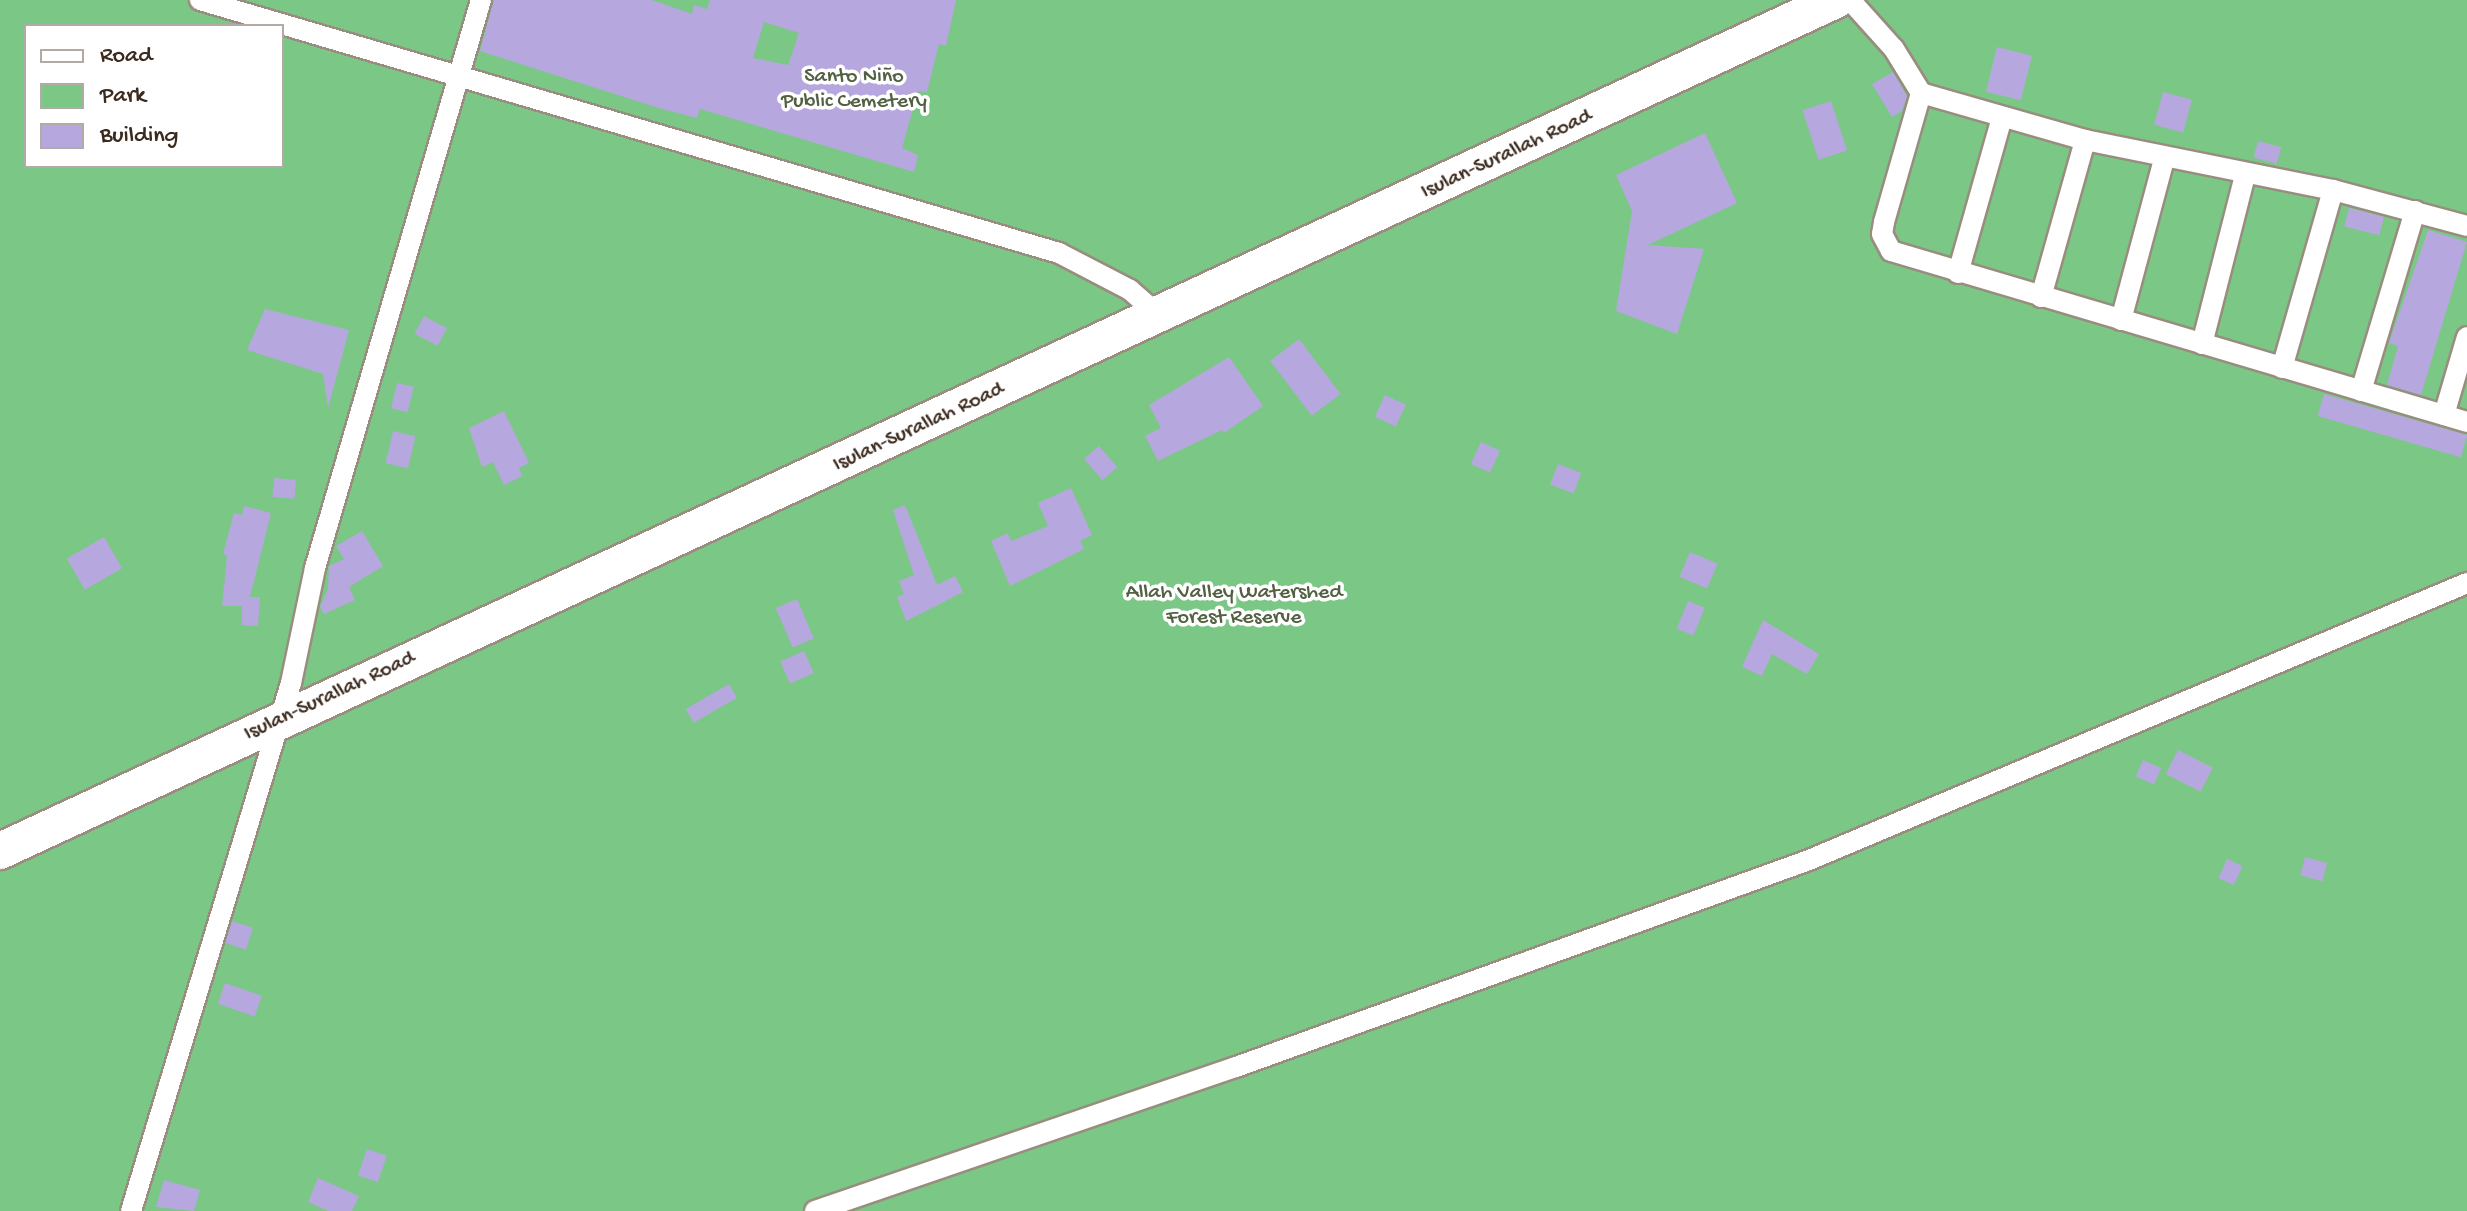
<!DOCTYPE html>
<html>
<head>
<meta charset="utf-8">
<style>
  body { margin:0 }
  #map { position:relative; width:2467px; height:1211px; overflow:hidden; background:#f4f0df; font-family:"Gochi Hand",sans-serif }
  div>[style] { position:absolute }
  .green>* { inset:0; background:#7bc786 }
  .building>* { inset:0; background:#b7a7df; transform-origin:0 0 }
  .roads { filter:drop-shadow(2px 0 #988d7e) drop-shadow(-2px 0 #988d7e) drop-shadow(0 2px #988d7e) drop-shadow(0 -2px #988d7e) }
  .street>* { height:20px; margin:-10px; padding:0 10px; transform-origin:10px; border-radius:10px; background:#fff }
  .highway>* { height:36px; margin:-18px; padding:0 18px; transform-origin:18px; border-radius:18px; background:#fff }
  span { translate:-50% -50%; white-space:nowrap; text-align:center; line-height:1.15; -webkit-text-stroke:7px #fff; paint-order:stroke }
  .park-label { font-size:22px; color:#516142 }
  .street-label { font-size:22px; color:#3b2a1e }
  .legend { position:absolute; left:24px; top:24px; width:260px; height:144px; box-sizing:border-box; background:#fff; border:2px solid #b1aaa5; margin:0; padding:10px 14px; list-style:none; font-size:24px; color:#3b2a1e }
  .legend li { display:flex; align-items:center; gap:16px; height:40px }
  .legend b { width:40px; border:2px solid #b1aaa5 }
</style>
</head>
<body>
<div id="map">
  <div class="green">
    <div style="clip-path:polygon(evenodd,0 0,2467px 0,2467px 1211px,0 1211px,0 0,26px 26px,282px 26px,282px 166px,26px 166px,26px 26px)"></div>
  </div>
  <div class="building">
    <div style="clip-path:polygon(evenodd,494px 0,652px 0,692px 14px,694px 5px,707px 9px,710px 0,956px 0,946px 46px,939px 44px,927px 92px,918px 91px,902px 148px,918px 155px,914px 172px,700px 109px,697px 118px,662px 109px,480px 51px,494px 0,764px 22px,799px 33px,788px 65px,753px 58px,764px 22px)"></div>
    <div style="left:1997px;top:47px;width:36px;height:46px;rotate:14deg"></div>
    <div style="clip-path:polygon(1893px 72px,1907px 96px,1902px 111px,1892px 117px,1872px 84px)"></div>
    <div style="left:2163px;top:92px;width:30px;height:34px;rotate:15deg"></div>
    <div style="left:1831px;top:101px;width:52px;height:30px;rotate:72deg"></div>
    <div style="clip-path:polygon(1705px 133px,1737px 203px,1648px 245px,1704px 249px,1677px 334px,1616px 311px,1632px 211px,1616px 175px)"></div>
    <div style="left:2258px;top:141px;width:24px;height:17px;rotate:15deg"></div>
    <div style="left:2349px;top:208px;width:36px;height:19px;rotate:14deg"></div>
    <div style="clip-path:polygon(2428px 230px,2467px 242px,2421px 395px,2387px 385px,2398px 346px,2389px 343px)"></div>
    <div style="clip-path:polygon(265px 309px,349px 330px,328px 408px,323px 374px,247px 350px)"></div>
    <div style="left:424px;top:316px;width:26px;height:20px;rotate:28deg"></div>
    <div style="left:1299px;top:339px;width:69px;height:36px;rotate:53deg"></div>
    <div style="clip-path:polygon(1229px 357px,1263px 406px,1224px 433px,1222px 430px,1158px 461px,1145px 436px,1161px 428px,1149px 405px)"></div>
    <div style="left:397px;top:383px;width:17px;height:26px;rotate:13deg"></div>
    <div style="left:2324px;top:394px;width:149px;height:23px;rotate:16deg"></div>
    <div style="left:1385px;top:395px;width:23px;height:24px;rotate:25deg"></div>
    <div style="clip-path:polygon(504px 411px,529px 463px,519px 468px,522px 476px,504px 485px,493px 462px,482px 467px,469px 428px)"></div>
    <div style="left:393px;top:431px;width:23px;height:33px;rotate:13deg"></div>
    <div style="left:1481px;top:442px;width:21px;height:24px;rotate:25deg"></div>
    <div style="left:1099px;top:446px;width:28px;height:20px;rotate:49deg"></div>
    <div style="left:1558px;top:464px;width:25px;height:22px;rotate:21deg"></div>
    <div style="left:274px;top:478px;width:22px;height:19px;rotate:5deg"></div>
    <div style="clip-path:polygon(1071px 488px,1092px 535px,1080px 541px,1084px 549px,1010px 586px,991px 541px,1008px 533px,1011px 541px,1048px 526px,1038px 503px)"></div>
    <div style="clip-path:polygon(905px 505px,937px 585px,955px 576px,963px 592px,906px 621px,897px 597px,904px 594px,899px 581px,914px 575px,893px 510px)"></div>
    <div style="clip-path:polygon(244px 506px,271px 513px,250px 597px,260px 597px,258px 626px,242px 625px,242px 606px,222px 606px,227px 556px,223px 554px,234px 513px,242px 515px)"></div>
    <div style="clip-path:polygon(362px 531px,383px 566px,349px 587px,355px 600px,324px 614px,320px 607px,328px 589px,329px 566px,344px 559px,336px 546px)"></div>
    <div style="left:104px;top:537px;width:36px;height:43px;rotate:60deg"></div>
    <div style="left:1690px;top:552px;width:30px;height:27px;rotate:23deg"></div>
    <div style="left:797px;top:599px;width:43px;height:23px;rotate:67deg"></div>
    <div style="left:1688px;top:601px;width:18px;height:30px;rotate:22deg"></div>
    <div style="clip-path:polygon(1763px 620px,1819px 654px,1807px 674px,1772px 654px,1762px 676px,1742px 667px)"></div>
    <div style="left:804px;top:651px;width:24px;height:26px;rotate:66deg"></div>
    <div style="left:729px;top:684px;width:16px;height:50px;rotate:60deg"></div>
    <div style="left:2178px;top:750px;width:39px;height:27px;rotate:27deg"></div>
    <div style="left:2143px;top:760px;width:20px;height:18px;rotate:24deg"></div>
    <div style="left:2305px;top:857px;width:23px;height:19px;rotate:15deg"></div>
    <div style="left:2227px;top:859px;width:17px;height:21px;rotate:24deg"></div>
    <div style="left:232px;top:921px;width:22px;height:23px;rotate:18deg"></div>
    <div style="left:225px;top:983px;width:39px;height:22px;rotate:19deg"></div>
    <div style="left:367px;top:1149px;width:21px;height:28px;rotate:19deg"></div>
    <div style="clip-path:polygon(318px 1178px,359px 1196px,352px 1211px,328px 1211px,308px 1202px)"></div>
    <div style="clip-path:polygon(164px 1180px,200px 1190px,194px 1211px,156px 1207px)"></div>
  </div>
  <div class="roads">
    <div class="street">
      <div style="left:200px;top:0;width:895px;rotate:16.41deg"></div>
      <div style="left:1059px;top:253px;width:80px;rotate:27.5deg"></div>
      <div style="left:1130px;top:290px;width:41px;rotate:41.1deg"></div>
      <div style="left:1850px;top:0;width:66px;rotate:48.1deg"></div>
      <div style="left:1894px;top:49px;width:52px;rotate:58.5deg"></div>
      <div style="left:1921px;top:93px;width:171px;rotate:16deg"></div>
      <div style="left:2085px;top:140px;width:253px;rotate:11.4deg"></div>
      <div style="left:2333px;top:190px;width:139px;rotate:15deg"></div>
      <div style="left:1921px;top:93px;width:134px;rotate:106deg"></div>
      <div style="left:1884px;top:222px;width:12px;rotate:99deg"></div>
      <div style="left:1882px;top:234px;width:19px;rotate:62deg"></div>
      <div style="left:1891px;top:251px;width:601px;rotate:16.53deg"></div>
      <div style="left:1958px;top:273px;width:161px;rotate:-74.2deg"></div>
      <div style="left:2041px;top:297px;width:163px;rotate:-74.3deg"></div>
      <div style="left:2121px;top:320px;width:167px;rotate:-75deg"></div>
      <div style="left:2202px;top:344px;width:174px;rotate:-75.7deg"></div>
      <div style="left:2282px;top:368px;width:185px;rotate:-74deg"></div>
      <div style="left:2361px;top:391px;width:188px;rotate:-73.3deg"></div>
      <div style="left:2444px;top:415px;width:81px;rotate:-73.6deg"></div>
      <div style="left:131px;top:1211px;width:552px;rotate:-73.14deg"></div>
      <div style="left:291px;top:683px;width:117px;rotate:-78.2deg"></div>
      <div style="left:315px;top:568px;width:592px;rotate:-73.71deg"></div>
      <div style="left:815px;top:1211px;width:445px;rotate:-18.9deg"></div>
      <div style="left:1236px;top:1067px;width:609px;rotate:-19.86deg"></div>
      <div style="left:1809px;top:860px;width:714px;rotate:-22.83deg"></div>
    </div>
    <div class="highway">
      <div style="left:0;top:851px;width:2024px;rotate:-24.87deg"></div>
    </div>
  </div>
  <div class="park-label">
    <span style="left:854px;top:90px">Santo Niño<br>Public Cemetery</span>
    <span style="left:1234px;top:606px">Allah Valley Watershed<br>Forest Reserve</span>
  </div>
  <div class="street-label">
    <span style="left:1507px;top:155px;rotate:-25deg">Isulan-Surallah Road</span>
    <span style="left:919px;top:428px;rotate:-25deg">Isulan-Surallah Road</span>
    <span style="left:330px;top:697px;rotate:-25deg">Isulan-Surallah Road</span>
  </div>
  <ul class="legend">
  <li><b style="height:10px;background:#fff"></b>Road</li>
  <li><b style="height:22px;background:#7bc786"></b>Park</li>
  <li><b style="height:22px;background:#b7a7df"></b>Building</li>
  </ul>
</div>
</body>
</html>
